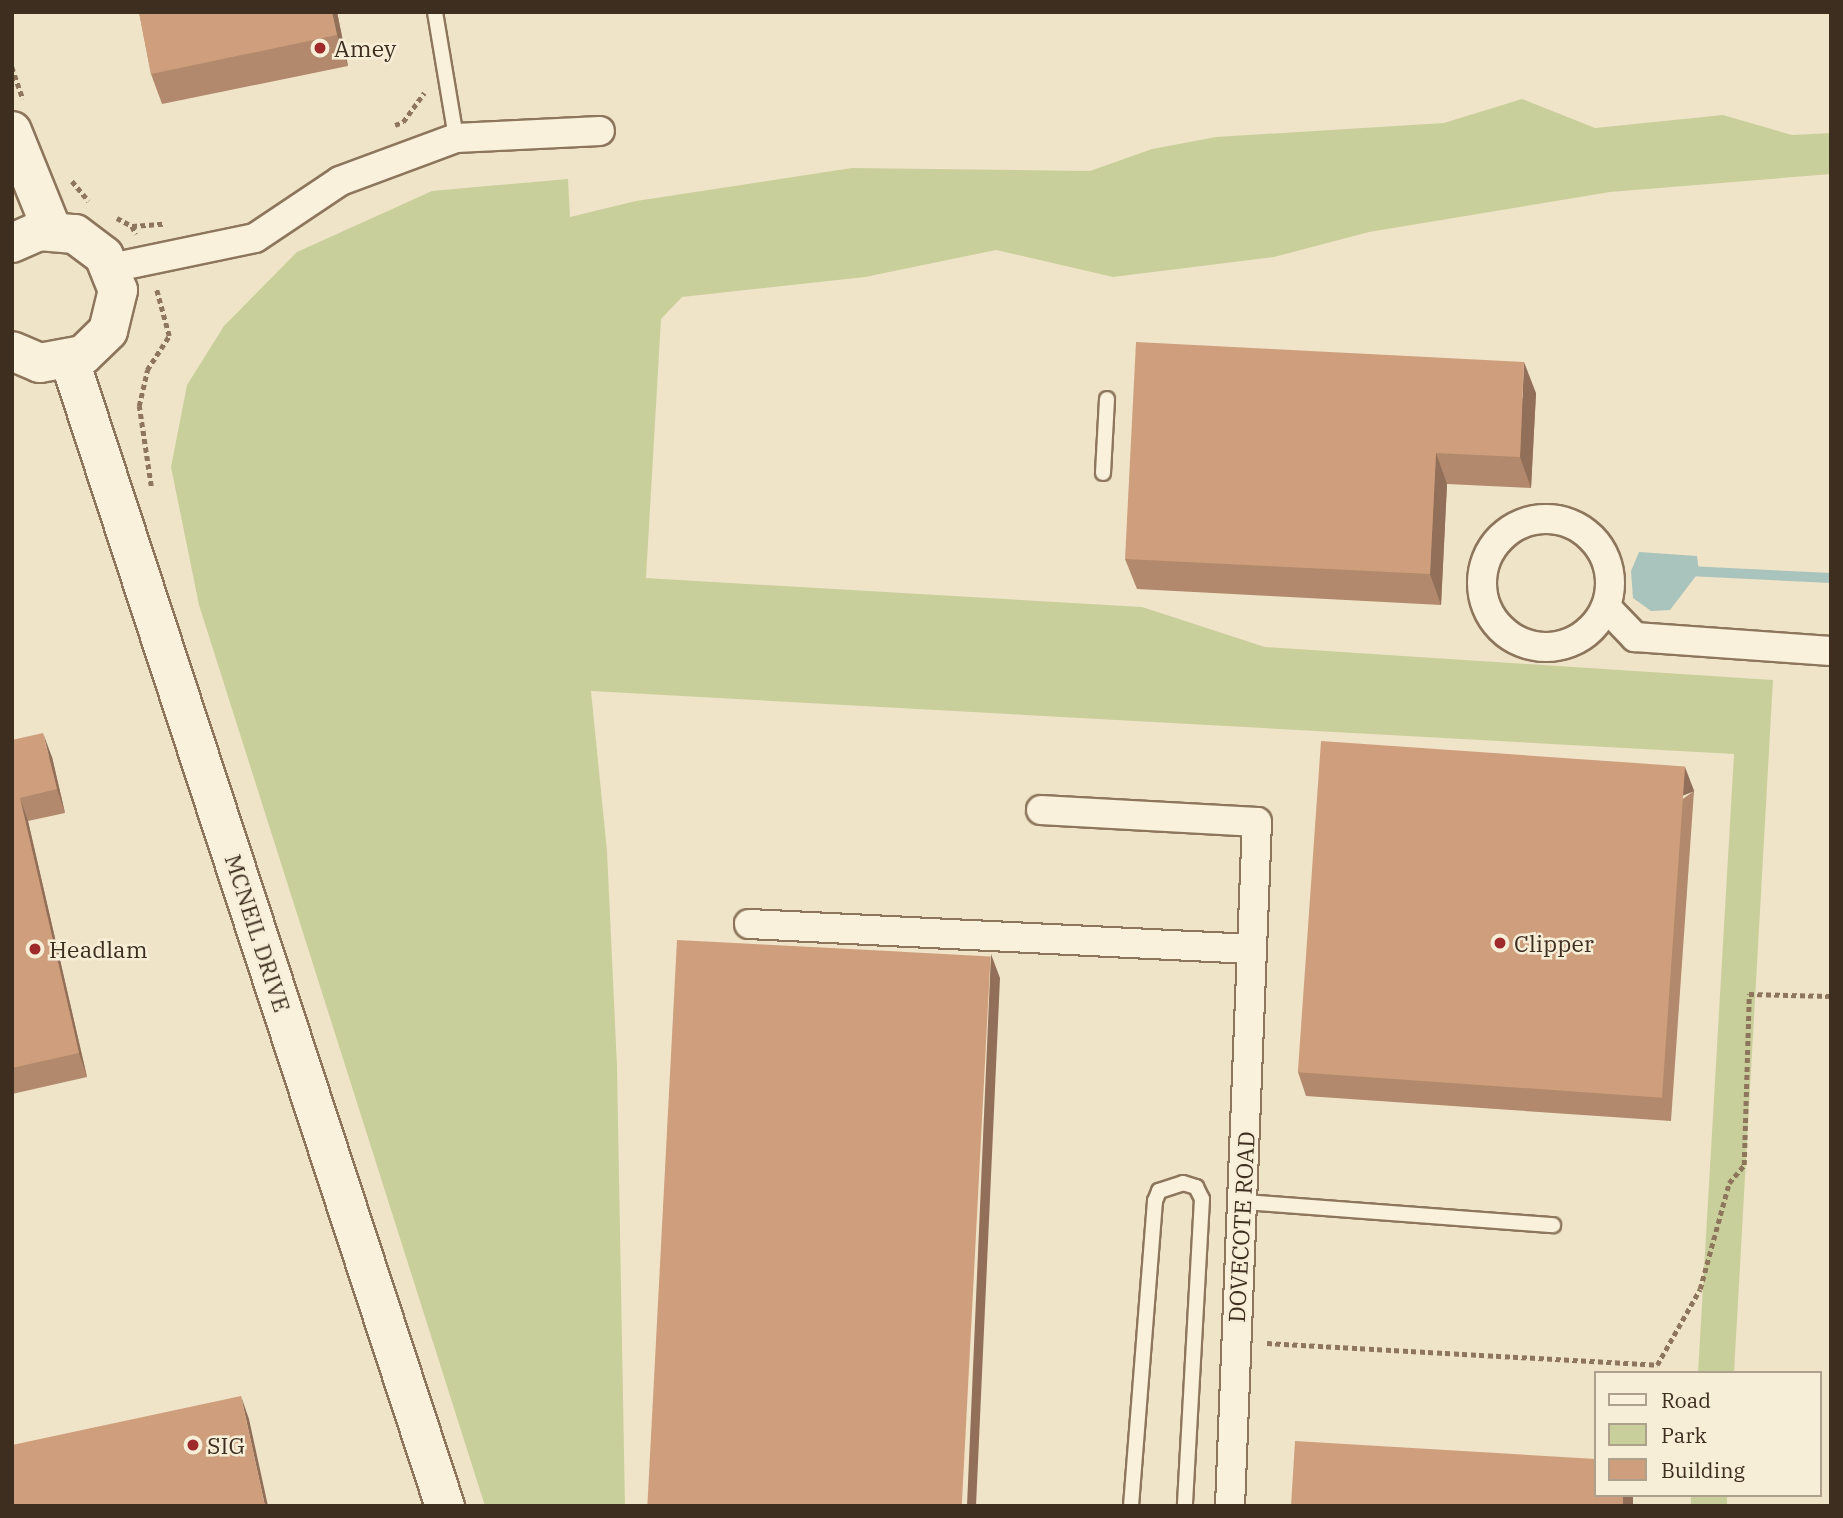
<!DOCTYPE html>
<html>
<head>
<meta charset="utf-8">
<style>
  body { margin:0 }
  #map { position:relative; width:1843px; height:1518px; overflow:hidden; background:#f0e4c8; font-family:"IBM Plex Serif",serif }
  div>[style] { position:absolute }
  .green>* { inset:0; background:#c9cf9b; transform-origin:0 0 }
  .water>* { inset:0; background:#a9c4bc }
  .stream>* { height:10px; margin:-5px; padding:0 5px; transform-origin:5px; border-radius:5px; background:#a9c4bc }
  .path>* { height:4.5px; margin-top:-2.25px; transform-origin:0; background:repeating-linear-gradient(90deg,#8d765c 0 5px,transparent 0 8.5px) }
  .roads { filter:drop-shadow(2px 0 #8d765c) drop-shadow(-2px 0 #8d765c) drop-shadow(0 2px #8d765c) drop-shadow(0 -2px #8d765c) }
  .lane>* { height:14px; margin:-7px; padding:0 7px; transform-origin:7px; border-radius:7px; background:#faf1dc }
  .street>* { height:28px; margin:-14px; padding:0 14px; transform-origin:14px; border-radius:14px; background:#faf1dc }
  .street>.ring { margin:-14px; padding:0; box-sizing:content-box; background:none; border:28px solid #faf1dc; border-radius:50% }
  .secondary>* { height:38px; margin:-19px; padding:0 19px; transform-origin:19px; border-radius:19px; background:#faf1dc }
  .wall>* { inset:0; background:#b2896c }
  .shaded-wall>* { inset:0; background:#916f58; transform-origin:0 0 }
  .building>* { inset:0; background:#cf9f7d; transform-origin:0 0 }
  .dots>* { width:19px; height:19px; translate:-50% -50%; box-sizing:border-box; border:4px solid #f7eed8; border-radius:50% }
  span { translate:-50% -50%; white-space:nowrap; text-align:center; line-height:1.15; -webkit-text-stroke:5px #f7eed8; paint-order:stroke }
  .poi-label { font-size:23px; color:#3d2e20 }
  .left { translate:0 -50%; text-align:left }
  .street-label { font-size:23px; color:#3d2e20 }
  .frame { position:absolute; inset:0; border:14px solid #3d2e20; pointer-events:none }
  .legend { position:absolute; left:1594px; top:1371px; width:228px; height:126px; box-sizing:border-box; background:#f7eed8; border:2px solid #ada18e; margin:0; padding:9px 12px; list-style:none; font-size:21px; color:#3d2e20 }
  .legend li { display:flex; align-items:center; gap:14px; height:35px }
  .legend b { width:35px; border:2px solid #ada18e }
</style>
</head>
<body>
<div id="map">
  <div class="green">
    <div style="clip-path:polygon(1522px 99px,1595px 128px,1723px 115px,1792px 135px,1831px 133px,1831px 174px,1610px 192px,1369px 232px,1274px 257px,1113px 277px,996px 250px,865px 277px,682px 297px,661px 319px,646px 578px,1142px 607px,1265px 647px,1773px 680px,1734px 1373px,1698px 1373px,1734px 754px,591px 691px,607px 851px,617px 1066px,625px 1506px,485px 1506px,199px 605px,171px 467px,187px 385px,224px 326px,297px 252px,432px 191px,568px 179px,570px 217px,636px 201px,852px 168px,1090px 171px,1152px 149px,1216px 137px,1444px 123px)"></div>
    <div style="left:1691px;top:1495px;width:36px;height:11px"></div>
  </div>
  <div class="water">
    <div style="clip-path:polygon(1639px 552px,1697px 556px,1699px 572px,1670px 610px,1651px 611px,1633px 598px,1631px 571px)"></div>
  </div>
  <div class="stream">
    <div style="left:1688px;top:571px;width:143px;rotate:2.8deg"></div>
  </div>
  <div class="path">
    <div style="left:12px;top:67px;width:34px;rotate:71deg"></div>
    <div style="left:395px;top:125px;width:9px;rotate:-21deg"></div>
    <div style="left:403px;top:122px;width:36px;rotate:-54deg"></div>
    <div style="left:72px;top:181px;width:26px;rotate:50deg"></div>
    <div style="left:117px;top:218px;width:17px;rotate:28deg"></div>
    <div style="left:132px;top:226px;width:9px;rotate:63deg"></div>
    <div style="left:132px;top:226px;width:31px;rotate:-4deg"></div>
    <div style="left:151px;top:486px;width:81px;rotate:-98.5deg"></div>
    <div style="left:139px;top:406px;width:37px;rotate:-77deg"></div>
    <div style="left:147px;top:370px;width:40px;rotate:-57.1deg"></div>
    <div style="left:169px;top:336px;width:50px;rotate:-105.2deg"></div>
    <div style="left:1267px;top:1343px;width:391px;rotate:3.2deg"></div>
    <div style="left:1657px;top:1365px;width:87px;rotate:-60.5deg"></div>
    <div style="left:1700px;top:1289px;width:110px;rotate:-74.7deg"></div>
    <div style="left:1729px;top:1183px;width:23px;rotate:-50deg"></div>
    <div style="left:1744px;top:1165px;width:171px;rotate:-88.3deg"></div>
    <div style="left:1749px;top:994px;width:82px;rotate:1.4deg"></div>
  </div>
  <div class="roads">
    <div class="lane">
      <div style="left:435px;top:12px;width:128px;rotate:80.5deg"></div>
      <div style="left:1103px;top:473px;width:74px;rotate:-86.9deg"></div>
      <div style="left:1245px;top:1202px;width:309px;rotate:4.3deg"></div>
      <div style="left:1131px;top:1506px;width:306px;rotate:-85.5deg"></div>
      <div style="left:1155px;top:1201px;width:11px;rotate:-68deg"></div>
      <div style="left:1159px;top:1191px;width:25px;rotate:-18deg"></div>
      <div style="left:1183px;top:1183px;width:14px;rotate:17deg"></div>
      <div style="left:1196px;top:1187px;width:13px;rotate:63deg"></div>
      <div style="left:1202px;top:1199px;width:307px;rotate:93.2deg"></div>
    </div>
    <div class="street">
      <div style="left:111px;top:268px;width:147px;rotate:-11.8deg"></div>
      <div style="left:255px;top:238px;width:102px;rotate:-33.8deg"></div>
      <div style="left:340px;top:181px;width:124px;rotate:-20.3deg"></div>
      <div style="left:456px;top:138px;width:144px;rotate:-2.8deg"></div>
      <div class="ring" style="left:1482px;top:519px;width:100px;height:100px"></div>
      <div style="left:1606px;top:607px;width:42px;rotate:46deg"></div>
      <div style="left:1635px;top:637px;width:196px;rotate:4.1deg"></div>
      <div style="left:1041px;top:810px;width:216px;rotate:3.2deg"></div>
      <div style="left:1257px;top:822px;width:685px;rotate:92.26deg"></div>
      <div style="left:749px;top:924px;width:503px;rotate:2.85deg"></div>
    </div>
    <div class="secondary">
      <div style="left:12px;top:131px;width:107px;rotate:68deg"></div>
      <div style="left:12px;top:243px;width:30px;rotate:-24deg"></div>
      <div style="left:39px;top:231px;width:36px;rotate:5deg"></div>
      <div style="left:75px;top:234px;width:36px;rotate:37deg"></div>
      <div style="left:104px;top:256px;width:37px;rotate:68deg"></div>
      <div style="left:118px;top:290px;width:42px;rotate:103.7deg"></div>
      <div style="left:108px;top:331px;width:35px;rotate:136deg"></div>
      <div style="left:83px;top:355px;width:44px;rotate:169.5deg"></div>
      <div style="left:40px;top:363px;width:30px;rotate:-157deg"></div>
      <div style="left:70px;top:361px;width:1205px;rotate:71.87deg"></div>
    </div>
  </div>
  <div class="wall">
    <div style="clip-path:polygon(139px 12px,337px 12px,348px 66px,162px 104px,151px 74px)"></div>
    <div style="clip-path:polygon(1536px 393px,1531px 488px,1447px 484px,1441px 605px,1137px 589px,1125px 559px)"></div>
    <div style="clip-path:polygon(12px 740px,52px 757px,65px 813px,28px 821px,87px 1077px,12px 1094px)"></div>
    <div style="clip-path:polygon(1694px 791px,1671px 1121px,1306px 1096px,1298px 1072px)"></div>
  </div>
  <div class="shaded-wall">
    <div style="clip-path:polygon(332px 12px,337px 12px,348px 66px,337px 35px)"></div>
    <div style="clip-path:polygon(1524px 362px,1536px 393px,1531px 488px,1520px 457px)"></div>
    <div style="clip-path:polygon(1436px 453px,1447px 484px,1441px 605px,1430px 574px)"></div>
    <div style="clip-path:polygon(43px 733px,52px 757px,65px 813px,57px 789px)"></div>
    <div style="left:1685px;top:767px;width:26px;height:332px;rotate:69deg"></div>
    <div style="clip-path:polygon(20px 798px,28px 821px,87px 1077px,79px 1053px)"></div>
    <div style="clip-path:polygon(991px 954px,1000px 978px,976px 1506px,967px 1506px)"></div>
    <div style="clip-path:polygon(241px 1396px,249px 1419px,268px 1506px,265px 1506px)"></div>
    <div style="left:1623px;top:1495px;width:10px;height:11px"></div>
  </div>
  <div class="building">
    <div style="clip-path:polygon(139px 12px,332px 12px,337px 35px,151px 74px)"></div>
    <div style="clip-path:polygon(1136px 342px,1524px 362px,1520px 457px,1436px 453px,1430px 574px,1125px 559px)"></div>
    <div style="clip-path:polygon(43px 733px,57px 789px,20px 798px,79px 1053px,12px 1068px,12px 740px)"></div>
    <div style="left:1321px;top:741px;width:365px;height:332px;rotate:4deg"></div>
    <div style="left:677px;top:940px;width:314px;height:567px;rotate:3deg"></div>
    <div style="clip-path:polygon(241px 1396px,265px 1506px,12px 1506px,12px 1445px)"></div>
    <div style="clip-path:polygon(1295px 1441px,1596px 1459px,1596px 1495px,1623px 1495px,1623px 1506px,1291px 1506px)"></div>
  </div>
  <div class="dots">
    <div style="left:320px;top:48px;background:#9e2a2b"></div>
    <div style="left:1500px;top:943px;background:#9e2a2b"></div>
    <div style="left:35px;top:949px;background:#9e2a2b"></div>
    <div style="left:193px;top:1445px;background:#9e2a2b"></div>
  </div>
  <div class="poi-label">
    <span class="left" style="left:334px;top:48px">Amey</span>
    <span class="left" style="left:1514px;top:943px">Clipper</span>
    <span class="left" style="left:49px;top:949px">Headlam</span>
    <span class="left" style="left:207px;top:1445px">SIG</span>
  </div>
  <div class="street-label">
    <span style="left:258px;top:933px;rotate:72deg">MCNEIL DRIVE</span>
    <span style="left:1241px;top:1227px;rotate:-87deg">DOVECOTE ROAD</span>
  </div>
  <div class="frame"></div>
  <ul class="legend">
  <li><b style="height:9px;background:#faf1dc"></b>Road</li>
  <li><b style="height:19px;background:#c9cf9b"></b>Park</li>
  <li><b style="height:19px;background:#cf9f7d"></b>Building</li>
  </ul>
</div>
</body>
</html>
